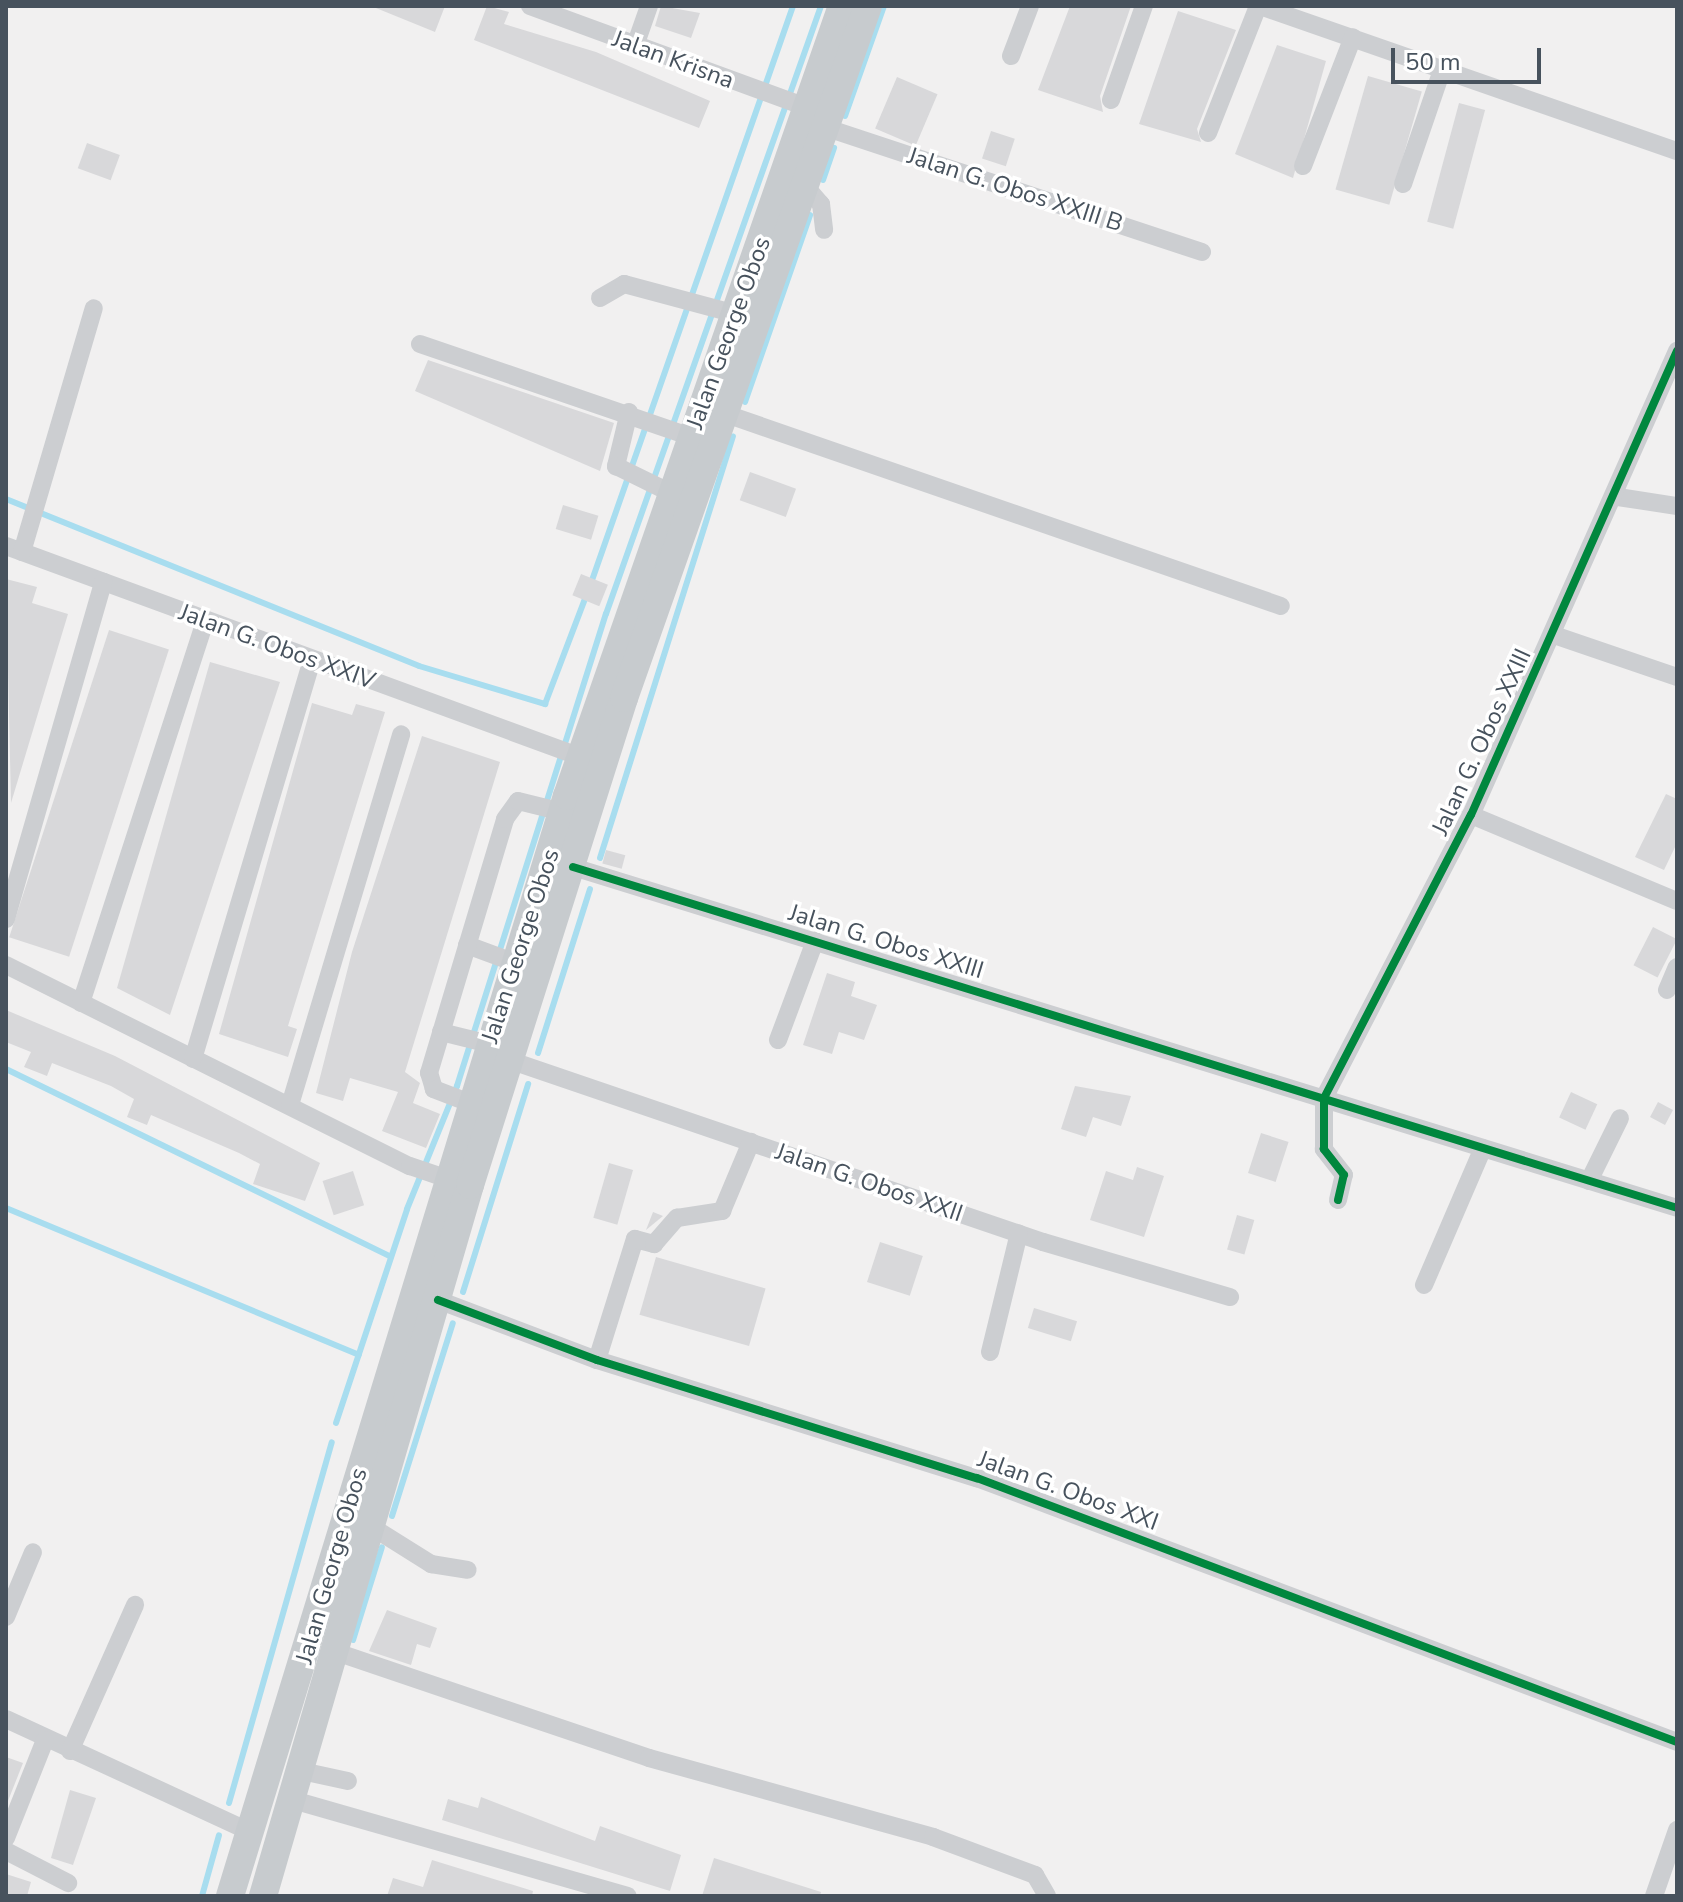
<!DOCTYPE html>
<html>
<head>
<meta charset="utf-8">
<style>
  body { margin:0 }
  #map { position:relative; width:1683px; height:1902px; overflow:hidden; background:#f1f0f0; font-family:"Nunito Sans",sans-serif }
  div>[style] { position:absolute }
  .stream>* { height:6px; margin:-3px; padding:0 3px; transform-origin:3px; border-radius:3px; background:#a8ddef }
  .building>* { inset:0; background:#d8d8da; transform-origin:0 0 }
  .minor>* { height:18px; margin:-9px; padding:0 9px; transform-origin:9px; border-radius:9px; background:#ccced1 }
  .primary>* { height:28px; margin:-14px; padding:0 14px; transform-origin:14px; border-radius:14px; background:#c7cbce }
  .cycleway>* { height:8px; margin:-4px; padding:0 4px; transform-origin:4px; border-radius:4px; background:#00873e }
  span { translate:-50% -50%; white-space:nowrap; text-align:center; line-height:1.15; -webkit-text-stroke:7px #fff; paint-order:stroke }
  .street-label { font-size:24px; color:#47525d }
  .frame { position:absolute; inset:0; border:8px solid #47525d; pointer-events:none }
  .scale { position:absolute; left:1391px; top:48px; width:150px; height:36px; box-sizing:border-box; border:4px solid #47525d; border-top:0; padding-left:10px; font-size:24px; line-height:28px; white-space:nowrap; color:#47525d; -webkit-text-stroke:6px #fff; paint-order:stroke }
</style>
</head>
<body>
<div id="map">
  <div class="stream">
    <div style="left:845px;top:116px;width:117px;rotate:-70.5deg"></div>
    <div style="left:823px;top:180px;width:34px;rotate:-71deg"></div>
    <div style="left:745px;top:402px;width:198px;rotate:-70.8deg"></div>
    <div style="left:6px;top:499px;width:445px;rotate:22deg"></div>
    <div style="left:419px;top:666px;width:132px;rotate:16.8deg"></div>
    <div style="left:545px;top:704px;width:116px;rotate:-69.2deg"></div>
    <div style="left:590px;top:586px;width:614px;rotate:-70.71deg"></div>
    <div style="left:600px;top:858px;width:442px;rotate:-72.5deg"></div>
    <div style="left:538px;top:1053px;width:172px;rotate:-72.4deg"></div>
    <div style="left:6px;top:1069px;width:428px;rotate:26deg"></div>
    <div style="left:6px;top:1208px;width:382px;rotate:22.6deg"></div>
    <div style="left:463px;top:1292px;width:218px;rotate:-72.6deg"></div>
    <div style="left:336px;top:1423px;width:225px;rotate:-71.6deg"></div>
    <div style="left:407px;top:1209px;width:133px;rotate:-67.9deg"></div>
    <div style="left:457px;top:1086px;width:495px;rotate:-72.5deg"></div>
    <div style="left:606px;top:614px;width:645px;rotate:-70.53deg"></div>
    <div style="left:392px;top:1516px;width:202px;rotate:-72.5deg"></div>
    <div style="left:353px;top:1640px;width:97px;rotate:-72.7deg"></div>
    <div style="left:229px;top:1803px;width:375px;rotate:-74.1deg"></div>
    <div style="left:202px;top:1896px;width:63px;rotate:-74.4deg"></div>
  </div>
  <div class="building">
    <div style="clip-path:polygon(371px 6px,445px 6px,435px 32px)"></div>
    <div style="clip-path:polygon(487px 6px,509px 12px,504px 24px,596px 52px,710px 101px,699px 128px,474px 40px)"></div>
    <div style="clip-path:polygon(661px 6px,700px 13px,691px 38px,655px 26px)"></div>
    <div style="clip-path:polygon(1070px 6px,1131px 6px,1100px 96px,1103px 112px,1038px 90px)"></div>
    <div style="clip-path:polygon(1178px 11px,1236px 30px,1197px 129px,1201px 142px,1139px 124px)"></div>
    <div style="clip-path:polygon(1277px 45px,1326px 61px,1293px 178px,1235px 154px)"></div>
    <div style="left:1368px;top:76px;width:56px;height:118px;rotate:16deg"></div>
    <div style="left:897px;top:77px;width:44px;height:56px;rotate:23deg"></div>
    <div style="left:1459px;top:103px;width:27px;height:123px;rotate:15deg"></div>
    <div style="left:991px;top:131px;width:25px;height:29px;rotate:18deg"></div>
    <div style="left:87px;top:143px;width:35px;height:27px;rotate:20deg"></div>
    <div style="clip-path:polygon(428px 360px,614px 423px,600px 471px,415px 391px)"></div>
    <div style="left:750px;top:472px;width:49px;height:30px;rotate:20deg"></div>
    <div style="left:563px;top:505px;width:37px;height:25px;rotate:17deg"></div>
    <div style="left:581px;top:574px;width:29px;height:23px;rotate:22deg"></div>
    <div style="clip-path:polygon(6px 579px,37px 587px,32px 603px,68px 614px,11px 803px)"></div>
    <div style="left:109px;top:630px;width:63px;height:323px;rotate:18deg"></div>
    <div style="clip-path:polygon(210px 662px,280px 682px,170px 1015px,117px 988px)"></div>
    <div style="clip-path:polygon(312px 703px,352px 715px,356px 704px,385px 712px,288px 1026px,297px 1029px,288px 1057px,219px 1034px)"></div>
    <div style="clip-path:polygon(422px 736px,500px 762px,405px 1072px,420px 1083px,413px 1103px,440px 1114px,426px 1148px,382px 1131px,398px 1092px,350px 1078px,343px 1101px,316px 1093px,352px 952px)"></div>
    <div style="clip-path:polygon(1666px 794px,1677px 799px,1677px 843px,1664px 870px,1635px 857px)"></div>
    <div style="left:606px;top:850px;width:20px;height:14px;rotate:15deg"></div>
    <div style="left:1653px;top:927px;width:27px;height:43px;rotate:27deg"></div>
    <div style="clip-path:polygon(827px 973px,855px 982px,851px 996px,877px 1005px,864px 1040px,839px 1032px,832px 1054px,803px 1045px)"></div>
    <div style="clip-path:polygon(6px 1010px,115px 1056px,320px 1163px,305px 1201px,253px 1184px,260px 1164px,239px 1153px,151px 1115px,147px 1125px,127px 1117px,134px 1099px,111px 1086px,52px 1063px,47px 1076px,24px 1067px,31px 1052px,6px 1042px)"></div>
    <div style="clip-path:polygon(1075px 1086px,1131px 1096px,1121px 1126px,1093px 1117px,1086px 1137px,1061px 1129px)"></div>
    <div style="left:1571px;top:1092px;width:29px;height:28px;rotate:25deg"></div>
    <div style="left:1658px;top:1102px;width:17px;height:17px;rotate:28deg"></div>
    <div style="left:1261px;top:1133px;width:29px;height:42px;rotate:18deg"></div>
    <div style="left:609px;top:1163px;width:25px;height:57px;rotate:16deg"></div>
    <div style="clip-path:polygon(1137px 1167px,1164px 1176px,1144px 1237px,1090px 1220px,1106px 1171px,1133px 1180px)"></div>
    <div style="left:353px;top:1171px;width:36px;height:32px;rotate:72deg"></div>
    <div style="clip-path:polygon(653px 1212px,663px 1216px,646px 1230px)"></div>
    <div style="left:1237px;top:1215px;width:18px;height:36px;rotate:16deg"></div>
    <div style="left:880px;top:1242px;width:45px;height:42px;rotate:18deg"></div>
    <div style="left:656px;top:1257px;width:114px;height:60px;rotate:16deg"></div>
    <div style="left:1034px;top:1308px;width:45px;height:21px;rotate:17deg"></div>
    <div style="clip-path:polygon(387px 1610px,437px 1628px,430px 1648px,417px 1644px,411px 1665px,369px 1651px)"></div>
    <div style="clip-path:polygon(6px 1757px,23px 1763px,6px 1806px)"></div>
    <div style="clip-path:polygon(70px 1790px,96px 1798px,73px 1865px,51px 1858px)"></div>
    <div style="clip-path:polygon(481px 1797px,595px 1841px,600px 1826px,681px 1855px,670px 1891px,442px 1820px,448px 1799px,478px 1808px)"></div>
    <div style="clip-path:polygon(714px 1858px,821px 1892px,820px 1896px,702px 1896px)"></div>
    <div style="clip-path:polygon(432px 1860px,533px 1891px,532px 1896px,387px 1896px,393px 1878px,423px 1887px)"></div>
    <div style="clip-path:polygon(6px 1874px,31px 1882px,27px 1896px,6px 1896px)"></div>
  </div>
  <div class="minor">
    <div style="left:530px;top:6px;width:302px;rotate:20.1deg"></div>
    <div style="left:1260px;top:6px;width:441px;rotate:19.2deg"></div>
    <div style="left:635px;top:46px;width:42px;rotate:-70.7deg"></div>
    <div style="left:1011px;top:56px;width:53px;rotate:-69.2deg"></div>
    <div style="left:1111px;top:100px;width:100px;rotate:-70.7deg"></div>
    <div style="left:827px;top:128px;width:395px;rotate:18.3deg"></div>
    <div style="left:1208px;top:133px;width:136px;rotate:-68.5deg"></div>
    <div style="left:1303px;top:166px;width:138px;rotate:-68.8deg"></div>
    <div style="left:1403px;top:184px;width:124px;rotate:-71.1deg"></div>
    <div style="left:806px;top:187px;width:23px;rotate:49deg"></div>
    <div style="left:821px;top:204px;width:26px;rotate:83deg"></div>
    <div style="left:600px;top:298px;width:28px;rotate:-30deg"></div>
    <div style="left:624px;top:284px;width:116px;rotate:15deg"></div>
    <div style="left:420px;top:344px;width:287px;rotate:18.9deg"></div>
    <div style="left:629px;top:412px;width:56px;rotate:103.5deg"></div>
    <div style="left:616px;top:466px;width:61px;rotate:26.1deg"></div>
    <div style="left:726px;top:414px;width:587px;rotate:19.08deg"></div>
    <div style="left:1618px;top:497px;width:60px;rotate:8.7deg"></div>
    <div style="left:6px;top:546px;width:621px;rotate:20.16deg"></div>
    <div style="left:22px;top:552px;width:254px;rotate:-73.6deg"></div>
    <div style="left:1554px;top:635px;width:130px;rotate:18.9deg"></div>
    <div style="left:1471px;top:815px;width:223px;rotate:22.7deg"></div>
    <div style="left:573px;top:867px;width:1155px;rotate:17.16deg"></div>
    <div style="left:6px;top:919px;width:351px;rotate:-73.9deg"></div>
    <div style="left:467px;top:945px;width:52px;rotate:20.2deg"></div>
    <div style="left:6px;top:965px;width:451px;rotate:26.5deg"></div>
    <div style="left:410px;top:1166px;width:50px;rotate:18.8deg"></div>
    <div style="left:1667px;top:990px;width:25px;rotate:-67deg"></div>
    <div style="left:81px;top:1003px;width:401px;rotate:-72deg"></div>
    <div style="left:441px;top:1032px;width:50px;rotate:13.8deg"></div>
    <div style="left:778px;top:1040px;width:106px;rotate:-69.5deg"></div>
    <div style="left:193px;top:1059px;width:416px;rotate:-73.4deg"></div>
    <div style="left:512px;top:1061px;width:561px;rotate:18.82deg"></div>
    <div style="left:1043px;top:1242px;width:195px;rotate:16.4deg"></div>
    <div style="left:470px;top:1103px;width:39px;rotate:-159deg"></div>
    <div style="left:434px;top:1089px;width:17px;rotate:-107deg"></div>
    <div style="left:429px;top:1073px;width:265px;rotate:-73.3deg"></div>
    <div style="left:505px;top:819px;width:22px;rotate:-54deg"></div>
    <div style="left:518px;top:801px;width:46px;rotate:13.7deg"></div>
    <div style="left:290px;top:1105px;width:387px;rotate:-73.3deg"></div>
    <div style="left:1589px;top:1181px;width:70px;rotate:-63.8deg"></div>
    <div style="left:1338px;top:1200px;width:26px;rotate:-77deg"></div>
    <div style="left:1344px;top:1175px;width:33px;rotate:-128deg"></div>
    <div style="left:1324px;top:1149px;width:51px;rotate:-90deg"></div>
    <div style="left:1324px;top:1098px;width:319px;rotate:-62.6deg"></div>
    <div style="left:1471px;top:815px;width:508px;rotate:-66.06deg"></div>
    <div style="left:1424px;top:1285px;width:149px;rotate:-66.7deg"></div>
    <div style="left:438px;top:1300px;width:170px;rotate:20.7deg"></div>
    <div style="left:597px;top:1360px;width:398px;rotate:17.3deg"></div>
    <div style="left:977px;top:1478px;width:748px;rotate:20.66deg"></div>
    <div style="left:990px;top:1352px;width:122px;rotate:-76.3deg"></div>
    <div style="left:597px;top:1360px;width:127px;rotate:-72.6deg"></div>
    <div style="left:635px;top:1239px;width:20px;rotate:15deg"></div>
    <div style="left:654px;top:1244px;width:35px;rotate:-49deg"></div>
    <div style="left:677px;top:1218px;width:46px;rotate:-8.8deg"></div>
    <div style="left:722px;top:1211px;width:75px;rotate:-67.2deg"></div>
    <div style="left:372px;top:1527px;width:70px;rotate:32.1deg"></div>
    <div style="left:431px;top:1564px;width:37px;rotate:9deg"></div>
    <div style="left:6px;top:1617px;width:70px;rotate:-67.4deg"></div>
    <div style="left:336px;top:1652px;width:330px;rotate:18.7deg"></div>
    <div style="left:649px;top:1758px;width:295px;rotate:15.5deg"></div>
    <div style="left:933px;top:1837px;width:109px;rotate:20.4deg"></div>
    <div style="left:1035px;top:1875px;width:24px;rotate:60deg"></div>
    <div style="left:6px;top:1719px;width:269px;rotate:24.8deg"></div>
    <div style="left:70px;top:1751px;width:160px;rotate:-66deg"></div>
    <div style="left:297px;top:1770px;width:52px;rotate:12.2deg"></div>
    <div style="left:293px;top:1800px;width:348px;rotate:16deg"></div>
    <div style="left:6px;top:1838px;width:105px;rotate:-68.3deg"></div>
    <div style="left:6px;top:1851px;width:70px;rotate:27.3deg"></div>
    <div style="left:1654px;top:1896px;width:70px;rotate:-70.8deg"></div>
  </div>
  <div class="primary">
    <div style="left:230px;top:1896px;width:1150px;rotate:-72.97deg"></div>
    <div style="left:567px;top:796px;width:836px;rotate:-70.81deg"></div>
    <div style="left:263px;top:1896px;width:741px;rotate:-73.77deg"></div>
    <div style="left:470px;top:1185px;width:511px;rotate:-72.45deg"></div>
    <div style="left:624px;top:698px;width:734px;rotate:-70.58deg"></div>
  </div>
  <div class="cycleway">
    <div style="left:573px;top:867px;width:1155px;rotate:17.16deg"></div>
    <div style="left:1338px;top:1200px;width:26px;rotate:-77deg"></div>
    <div style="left:1344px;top:1175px;width:33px;rotate:-128deg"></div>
    <div style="left:1324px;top:1149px;width:51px;rotate:-90deg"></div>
    <div style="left:1324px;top:1098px;width:319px;rotate:-62.6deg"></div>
    <div style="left:1471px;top:815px;width:508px;rotate:-66.06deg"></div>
    <div style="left:438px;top:1300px;width:170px;rotate:20.7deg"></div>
    <div style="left:597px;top:1360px;width:398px;rotate:17.3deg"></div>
    <div style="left:977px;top:1478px;width:748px;rotate:20.66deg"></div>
  </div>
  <div class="street-label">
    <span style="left:673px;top:60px;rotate:20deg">Jalan Krisna</span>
    <span style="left:1015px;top:190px;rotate:18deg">Jalan G. Obos XXIII B</span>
    <span style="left:729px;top:333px;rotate:-70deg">Jalan George Obos</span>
    <span style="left:277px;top:647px;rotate:20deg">Jalan G. Obos XXIV</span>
    <span style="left:1482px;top:742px;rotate:-65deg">Jalan G. Obos XXIII</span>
    <span style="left:886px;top:942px;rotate:17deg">Jalan G. Obos XXIII</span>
    <span style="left:521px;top:946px;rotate:-72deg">Jalan George Obos</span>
    <span style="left:869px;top:1183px;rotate:19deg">Jalan G. Obos XXII</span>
    <span style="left:1068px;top:1491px;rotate:20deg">Jalan G. Obos XXI</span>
    <span style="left:332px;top:1566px;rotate:-74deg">Jalan George Obos</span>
  </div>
  <div class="frame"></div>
  <div class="scale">50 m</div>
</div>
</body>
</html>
